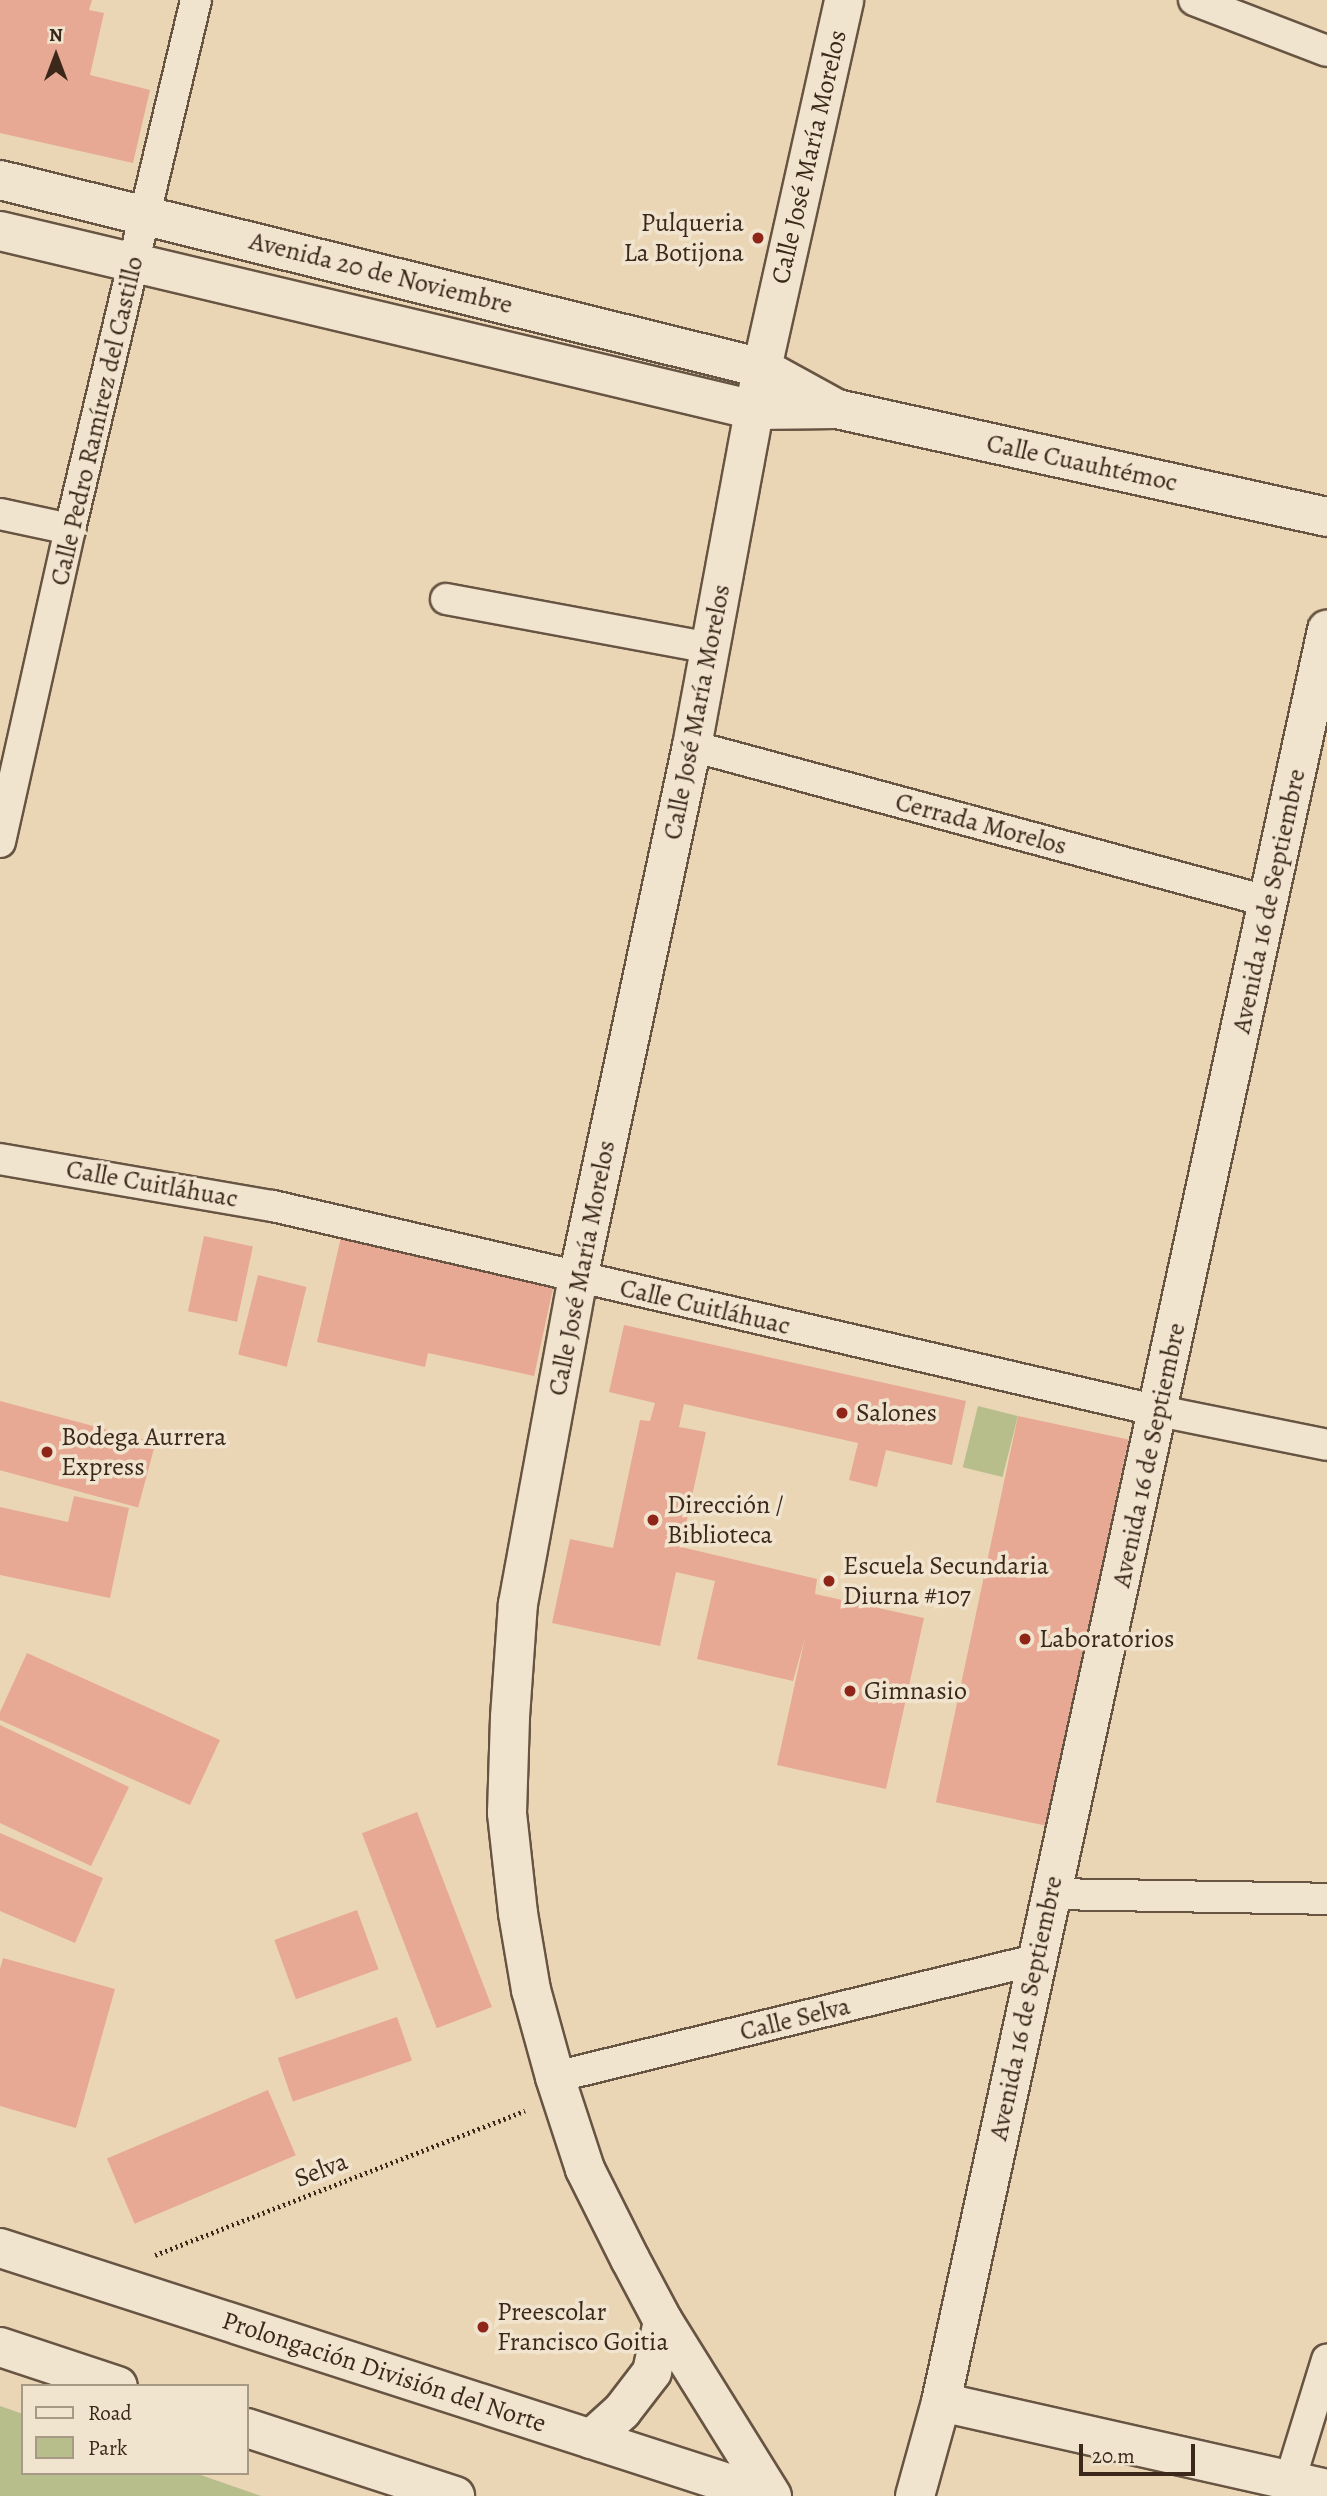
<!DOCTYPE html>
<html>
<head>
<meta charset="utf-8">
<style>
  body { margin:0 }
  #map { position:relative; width:1327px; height:2496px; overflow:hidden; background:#ead6b5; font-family:Alegreya,serif }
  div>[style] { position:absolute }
  .green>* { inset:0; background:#b8bd8c; transform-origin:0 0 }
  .building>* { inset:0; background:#e7a993; transform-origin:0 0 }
  .path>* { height:4.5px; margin-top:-2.25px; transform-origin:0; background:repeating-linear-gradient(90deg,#3b281b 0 2px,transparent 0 5.5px) }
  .roads { filter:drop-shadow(2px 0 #675442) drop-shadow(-2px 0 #675442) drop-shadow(0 2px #675442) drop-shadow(0 -2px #675442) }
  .street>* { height:30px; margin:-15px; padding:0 15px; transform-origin:15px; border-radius:15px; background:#f1e4cf }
  .secondary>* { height:38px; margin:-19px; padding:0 19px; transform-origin:19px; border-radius:19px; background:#f1e4cf }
  .dots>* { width:19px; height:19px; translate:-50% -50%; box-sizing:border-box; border:4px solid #f1e4cf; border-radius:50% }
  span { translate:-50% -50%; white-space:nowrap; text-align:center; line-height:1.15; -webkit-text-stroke:7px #f1e4cf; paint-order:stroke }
  .street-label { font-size:26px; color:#3b281b }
  .poi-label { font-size:26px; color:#3b281b }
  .right { translate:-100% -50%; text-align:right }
  .left { translate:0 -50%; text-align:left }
  .legend { position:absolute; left:21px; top:2384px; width:228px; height:91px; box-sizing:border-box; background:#f1e4cf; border:2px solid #a89987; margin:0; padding:9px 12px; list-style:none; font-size:21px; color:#3b281b }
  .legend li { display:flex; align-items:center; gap:14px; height:35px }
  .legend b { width:35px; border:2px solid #a89987 }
  .north { position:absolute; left:21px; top:21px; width:70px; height:70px; -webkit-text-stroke:5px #f1e4cf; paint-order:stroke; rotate:0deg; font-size:19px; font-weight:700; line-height:28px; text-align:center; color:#3b281b }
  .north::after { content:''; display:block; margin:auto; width:24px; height:32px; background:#3b281b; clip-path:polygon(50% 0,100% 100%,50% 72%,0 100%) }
  .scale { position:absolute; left:1079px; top:2444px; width:116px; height:32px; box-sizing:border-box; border:4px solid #3b281b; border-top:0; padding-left:9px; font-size:21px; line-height:24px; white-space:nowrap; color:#3b281b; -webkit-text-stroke:5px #f1e4cf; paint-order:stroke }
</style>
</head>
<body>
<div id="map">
  <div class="green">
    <div style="left:978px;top:1406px;width:41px;height:63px;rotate:14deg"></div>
    <div style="clip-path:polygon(0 2406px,23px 2414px,23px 2473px,195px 2473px,261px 2496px,0 2496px)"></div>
  </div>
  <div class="building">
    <div style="clip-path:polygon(0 0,92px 0,89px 10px,104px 13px,90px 75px,150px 90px,133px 163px,0 133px)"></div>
    <div style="left:204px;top:1236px;width:50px;height:77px;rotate:12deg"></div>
    <div style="clip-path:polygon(341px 1237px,554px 1284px,534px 1376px,428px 1353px,425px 1367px,317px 1342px)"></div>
    <div style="left:258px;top:1275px;width:50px;height:82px;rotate:14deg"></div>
    <div style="clip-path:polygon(624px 1325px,966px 1401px,952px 1465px,886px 1450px,877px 1487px,849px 1480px,858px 1443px,684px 1404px,679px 1427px,706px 1432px,681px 1547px,817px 1579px,815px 1594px,924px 1618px,886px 1789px,777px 1765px,805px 1638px,793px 1681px,697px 1659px,715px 1581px,676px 1572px,660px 1646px,552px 1623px,570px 1539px,613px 1548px,640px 1420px,650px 1421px,655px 1403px,609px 1392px)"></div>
    <div style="left:0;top:1401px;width:161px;height:67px;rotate:15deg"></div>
    <div style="left:1018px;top:1416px;width:113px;height:395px;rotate:12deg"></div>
    <div style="clip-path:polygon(74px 1496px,129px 1508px,110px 1598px,0 1575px,0 1507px,68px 1522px)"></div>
    <div style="clip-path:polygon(27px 1653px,220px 1740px,190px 1805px,0 1720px,0 1712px)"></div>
    <div style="clip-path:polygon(0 1725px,129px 1787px,91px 1866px,0 1823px)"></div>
    <div style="left:417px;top:1812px;width:209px;height:59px;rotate:69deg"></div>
    <div style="clip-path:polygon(0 1833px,103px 1878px,75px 1943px,0 1911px)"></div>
    <div style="left:357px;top:1910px;width:63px;height:88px;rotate:70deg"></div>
    <div style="clip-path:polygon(3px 1958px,115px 1989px,76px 2128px,0 2106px,0 1969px)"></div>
    <div style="left:397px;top:2017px;width:46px;height:126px;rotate:71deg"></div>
    <div style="left:268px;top:2090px;width:71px;height:175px;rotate:67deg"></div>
  </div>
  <div class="path">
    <div style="left:155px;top:2255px;width:397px;rotate:-21.3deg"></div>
  </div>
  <div class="roads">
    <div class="street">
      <div style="left:1194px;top:0;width:142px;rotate:21deg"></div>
      <div style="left:0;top:514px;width:72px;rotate:12.1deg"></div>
      <div style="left:446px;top:599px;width:269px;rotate:10.5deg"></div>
      <div style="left:692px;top:746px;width:599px;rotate:15.1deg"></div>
      <div style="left:0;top:842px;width:321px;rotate:-77.4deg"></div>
      <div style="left:70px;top:529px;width:544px;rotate:-76.6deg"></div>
      <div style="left:0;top:1159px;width:277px;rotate:9.8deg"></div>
      <div style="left:273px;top:1206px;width:909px;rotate:13.03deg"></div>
      <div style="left:1159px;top:1411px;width:171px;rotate:11.4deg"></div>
      <div style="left:1051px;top:1894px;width:276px;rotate:1deg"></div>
      <div style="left:555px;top:2077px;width:494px;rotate:-13.7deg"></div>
      <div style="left:1290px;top:2480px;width:126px;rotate:-72.9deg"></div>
    </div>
    <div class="secondary">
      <div style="left:0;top:180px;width:785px;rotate:13.86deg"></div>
      <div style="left:762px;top:368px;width:83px;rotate:28.7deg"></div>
      <div style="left:0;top:231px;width:775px;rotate:13.35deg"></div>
      <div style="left:754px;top:410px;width:83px;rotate:-0.7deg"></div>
      <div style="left:837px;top:409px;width:502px;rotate:12.43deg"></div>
      <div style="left:0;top:2248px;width:807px;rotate:17.9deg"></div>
      <div style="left:0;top:2347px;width:124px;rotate:18.3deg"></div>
      <div style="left:941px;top:2402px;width:396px;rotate:12.7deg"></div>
      <div style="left:247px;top:2428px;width:219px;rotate:18.1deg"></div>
      <div style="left:591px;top:2439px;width:42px;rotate:-42.1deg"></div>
      <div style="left:622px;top:2411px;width:49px;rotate:-52.4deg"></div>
      <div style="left:652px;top:2372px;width:52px;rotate:-77.8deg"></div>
      <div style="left:772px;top:2496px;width:206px;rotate:-121.9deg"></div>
      <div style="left:663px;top:2321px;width:70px;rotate:-118deg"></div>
      <div style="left:630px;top:2259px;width:101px;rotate:-116.6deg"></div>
      <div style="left:585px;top:2169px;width:97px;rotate:-108.1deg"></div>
      <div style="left:555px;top:2077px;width:90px;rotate:-105.4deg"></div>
      <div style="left:531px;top:1990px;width:78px;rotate:-99.6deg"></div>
      <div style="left:518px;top:1913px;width:101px;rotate:-96.3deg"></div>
      <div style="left:507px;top:1813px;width:96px;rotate:-88.2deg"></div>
      <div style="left:510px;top:1717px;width:113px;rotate:-86deg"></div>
      <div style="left:518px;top:1604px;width:331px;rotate:-79.6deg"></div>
      <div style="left:578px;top:1278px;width:544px;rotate:-77.91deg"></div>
      <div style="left:692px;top:746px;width:384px;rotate:-79.5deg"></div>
      <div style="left:762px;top:368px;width:377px;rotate:-77.4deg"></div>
      <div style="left:915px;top:2496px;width:98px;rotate:-74.5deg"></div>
      <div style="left:941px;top:2402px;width:1814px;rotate:-77.71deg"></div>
    </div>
  </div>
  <div class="dots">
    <div style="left:758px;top:238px;background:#8f2418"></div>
    <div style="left:842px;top:1413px;background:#8f2418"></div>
    <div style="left:47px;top:1452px;background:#8f2418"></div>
    <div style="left:653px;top:1520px;background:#8f2418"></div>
    <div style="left:829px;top:1581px;background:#8f2418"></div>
    <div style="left:1025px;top:1639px;background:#8f2418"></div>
    <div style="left:850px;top:1691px;background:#8f2418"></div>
    <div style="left:483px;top:2327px;background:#8f2418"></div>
  </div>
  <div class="street-label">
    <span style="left:809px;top:157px;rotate:-77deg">Calle José María Morelos</span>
    <span style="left:381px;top:273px;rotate:14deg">Avenida 20 de Noviembre</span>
    <span style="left:97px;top:421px;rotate:-77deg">Calle Pedro Ramírez del Castillo</span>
    <span style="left:1082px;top:463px;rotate:12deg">Calle Cuauhtémoc</span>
    <span style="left:697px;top:712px;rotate:-79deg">Calle José María Morelos</span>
    <span style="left:981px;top:824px;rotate:15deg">Cerrada Morelos</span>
    <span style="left:1269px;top:901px;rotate:-78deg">Avenida 16 de Septiembre</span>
    <span style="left:152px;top:1184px;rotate:10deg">Calle Cuitláhuac</span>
    <span style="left:582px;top:1268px;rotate:-79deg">Calle José María Morelos</span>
    <span style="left:705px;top:1307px;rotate:13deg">Calle Cuitláhuac</span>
    <span style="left:1149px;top:1455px;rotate:-78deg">Avenida 16 de Septiembre</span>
    <span style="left:1026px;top:2008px;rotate:-78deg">Avenida 16 de Septiembre</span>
    <span style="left:795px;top:2019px;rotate:-14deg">Calle Selva</span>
    <span style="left:321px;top:2170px;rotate:-21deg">Selva</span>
    <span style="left:384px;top:2372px;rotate:18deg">Prolongación División del Norte</span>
  </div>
  <div class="poi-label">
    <span class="right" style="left:744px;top:238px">Pulqueria<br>La Botijona</span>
    <span class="left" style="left:856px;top:1413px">Salones</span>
    <span class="left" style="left:61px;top:1452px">Bodega Aurrera<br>Express</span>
    <span class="left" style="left:667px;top:1520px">Dirección /<br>Biblioteca</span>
    <span class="left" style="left:843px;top:1581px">Escuela Secundaria<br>Diurna #107</span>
    <span class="left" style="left:1039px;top:1639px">Laboratorios</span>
    <span class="left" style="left:864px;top:1691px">Gimnasio</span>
    <span class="left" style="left:497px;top:2327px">Preescolar<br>Francisco Goitia</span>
  </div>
  <ul class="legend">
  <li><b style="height:9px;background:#f1e4cf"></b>Road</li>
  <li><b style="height:19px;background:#b8bd8c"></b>Park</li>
  </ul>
  <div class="north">N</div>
  <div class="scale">20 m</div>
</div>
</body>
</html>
